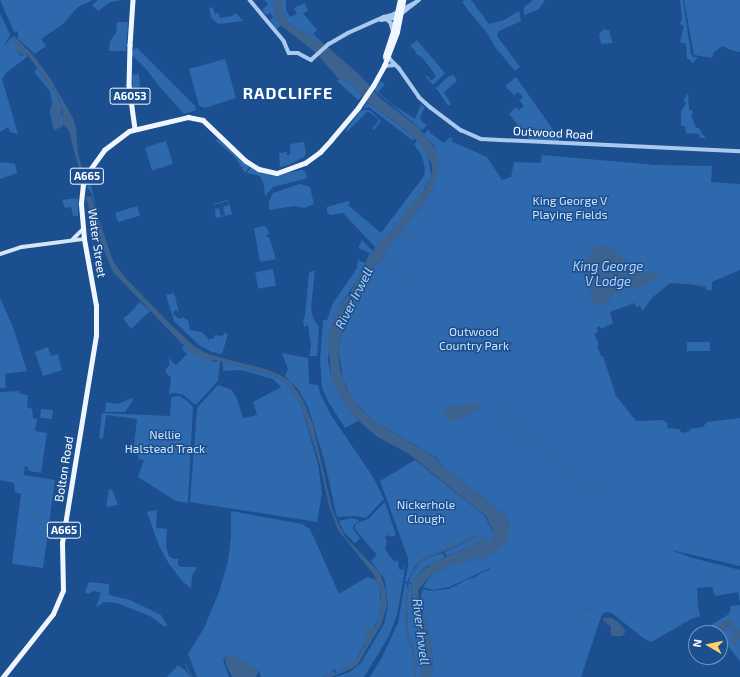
<!DOCTYPE html>
<html>
<head>
<meta charset="utf-8">
<style>
  body { margin:0 }
  #map { position:relative; width:740px; height:677px; overflow:hidden; background:#1b4f8f; font-family:"Exo 2",sans-serif }
  div>[style] { position:absolute }
  .green>* { inset:0; background:#2e69ad; transform-origin:0 0 }
  .water>* { inset:0; background:#3c6290 }
  .stream>* { height:1px; margin:-0.5px; padding:0 0.5px; transform-origin:0.5px; border-radius:0.5px; background:#3c6290 }
  .river>* { height:5px; margin:-2.5px; padding:0 2.5px; transform-origin:2.5px; border-radius:2.5px; background:#3c6290 }
  .tertiary>* { height:3.5px; margin:-1.75px; padding:0 1.75px; transform-origin:1.75px; border-radius:1.75px; background:#a9c9ee }
  .secondary>* { height:4px; margin:-2px; padding:0 2px; transform-origin:2px; border-radius:2px; background:#d6e6fa }
  .primary>* { height:4.5px; margin:-2.25px; padding:0 2.25px; transform-origin:2.25px; border-radius:2.25px; background:#f0f6ff }
  span { translate:-50% -50%; white-space:nowrap; text-align:center; line-height:1.15; -webkit-text-stroke:3px #1b4f8f; paint-order:stroke }
  .shield-label span { padding:1px 3px; background:#1b4f8f; border:1px solid; border-radius:3px; -webkit-text-stroke-width:0 }
  .shield-label { font-size:11px; color:#fff; font-weight:700 }
  .street-label { font-size:12px; color:#fff }
  .park-label { font-size:12px; color:#cfe3fa }
  .water-label { font-size:13px; color:#b5d3f5; font-style:italic }
  .district-label { font-size:16px; color:#fff; font-weight:700; letter-spacing:1px }
  .north { position:absolute; left:688px; top:625px; width:40px; height:40px; box-sizing:border-box; background:#1b4f8f; border:1px solid #7695bc; border-radius:50%; rotate:279deg; font-size:11px; font-weight:700; line-height:16px; text-align:center; color:#fff }
  .north::after { content:''; display:block; margin:auto; width:14px; height:18px; background:#ffd166; clip-path:polygon(50% 0,100% 100%,50% 72%,0 100%) }
</style>
</head>
<body>
<div id="map">
  <div class="green">
    <div style="clip-path:polygon(0 0,93px 0,78px 7px,63px 24px,41px 39px,46px 46px,35px 54px,18px 39px,18px 33px,17px 31px,14px 32px)"></div>
    <div style="clip-path:polygon(98px 0,122px 0,110px 2px,98px 11px,92px 5px)"></div>
    <div style="clip-path:polygon(264px 0,273px 0,276px 19px,281px 25px,277px 29px,270px 20px,273px 17px,270px 13px,266px 15px,262px 10px,268px 4px)"></div>
    <div style="clip-path:polygon(282px 0,286px 0,286px 10px,290px 17px,297px 14px,294px 8px,305px 3px,308px 11px,303px 13px,317px 30px,313px 34px,324px 44px,288px 23px,282px 9px)"></div>
    <div style="clip-path:polygon(465px 0,471px 0,489px 24px,504px 20px,519px 11px,521px 21px,499px 31px,497px 36px,520px 67px,515px 71px,495px 47px,488px 34px,468px 10px,462px 2px)"></div>
    <div style="clip-path:polygon(533px 0,545px 0,539px 9px,524px 15px,524px 7px)"></div>
    <div style="clip-path:polygon(680px 0,683px 0,691px 54px,693px 57px,698px 57px,693px 63px,687px 58px,686px 44px,680px 42px,684px 26px,680px 24px,682px 19px)"></div>
    <div style="clip-path:polygon(684px 0,740px 0,740px 52px,731px 50px,723px 46px,714px 52px,712px 58px,694px 55px)"></div>
    <div style="clip-path:polygon(209px 7px,213px 8px,215px 14px,219px 13px,220px 18px,232px 16px,236px 13px,243px 21px,218px 24px,211px 17px)"></div>
    <div style="clip-path:polygon(0 13px,10px 35px,4px 46px,11px 38px,16px 45px,20px 55px,24px 56px,26px 54px,28px 56px,6px 73px,2px 79px,18px 134px,10px 132px,8px 127px,0 132px)"></div>
    <div style="clip-path:polygon(117px 22px,128px 22px,126px 51px,109px 51px,110px 41px,116px 33px)"></div>
    <div style="clip-path:polygon(604px 29px,610px 31px,610px 35px,613px 43px,601px 44px,599px 34px)"></div>
    <div style="clip-path:polygon(417px 40px,445px 73px,433px 85px,426px 77px,428px 76px,431px 81px,436px 76px,422px 57px,416px 54px,415px 50px,410px 46px)"></div>
    <div style="clip-path:polygon(137px 48px,195px 106px,196px 110px,184px 114px,159px 86px,146px 69px,131px 54px,134px 49px)"></div>
    <div style="clip-path:polygon(225px 59px,236px 98px,205px 108px,199px 106px,189px 69px)"></div>
    <div style="clip-path:polygon(37px 69px,56px 94px,61px 105px,63px 126px,61px 127px,59px 120px,61px 113px,53px 100px,52px 113px,55px 130px,54px 131px,50px 112px,52px 101px,50px 91px,34px 72px)"></div>
    <div style="left:139px;top:74px;width:13px;height:7px;rotate:86deg"></div>
    <div style="clip-path:polygon(454px 75px,457px 81px,444px 92px,451px 104px,448px 106px,437px 89px,435px 89px,449px 76px)"></div>
    <div style="clip-path:polygon(516px 77px,559px 138px,559px 142px,530px 140px,509px 114px,516px 107px,519px 110px,524px 106px,518px 99px,520px 100px,523px 97px,518px 92px,515px 94px,516px 97px,505px 86px)"></div>
    <div style="clip-path:polygon(341px 78px,350px 83px,362px 96px,358px 100px,337px 81px)"></div>
    <div style="clip-path:polygon(380px 81px,385px 84px,378px 92px,393px 105px,415px 119px,421px 104px,425px 107px,420px 117px,422px 122px,427px 125px,422px 130px,374px 90px)"></div>
    <div style="clip-path:polygon(688px 93px,689px 110px,692px 110px,693px 114px,691px 115px,696px 128px,699px 128px,703px 135px,706px 138px,700px 138px,699px 134px,686px 133px,685px 126px,681px 126px,681px 112px,686px 103px,683px 101px)"></div>
    <div style="clip-path:polygon(367px 103px,372px 105px,416px 139px,412px 140px,369px 107px,363px 109px)"></div>
    <div style="clip-path:polygon(365px 110px,370px 110px,381px 121px,374px 130px,372px 128px,378px 122px,378px 119px,368px 111px,347px 132px,346px 130px,360px 111px)"></div>
    <div style="clip-path:polygon(429px 129px,430px 133px,444px 143px,450px 137px,453px 139px,451px 141px,487px 157px,502px 180px,511px 177px,514px 162px,541px 163px,542px 155px,656px 165px,712px 166px,711px 182px,740px 184px,740px 270px,712px 282px,712px 290px,706px 290px,706px 287px,688px 284px,670px 283px,653px 297px,642px 311px,640px 306px,636px 307px,635px 303px,610px 312px,613px 323px,601px 329px,599px 326px,597px 327px,598px 332px,594px 334px,599px 345px,597px 346px,601px 356px,603px 356px,616px 396px,636px 421px,662px 420px,668px 423px,667px 428px,679px 429px,682px 433px,690px 431px,690px 429px,703px 427px,707px 422px,740px 418px,740px 566px,667px 549px,693px 558px,740px 570px,740px 603px,738px 592px,715px 596px,712px 587px,697px 588px,698px 606px,700px 616px,693px 618px,651px 642px,643px 638px,612px 613px,607px 612px,602px 614px,581px 677px,431px 677px,433px 665px,430px 634px,424px 619px,421px 596px,423px 589px,431px 591px,449px 589px,468px 579px,474px 578px,483px 572px,490px 570px,490px 568px,449px 587px,433px 590px,423px 587px,432px 574px,451px 565px,476px 558px,482px 559px,497px 550px,505px 514px,497px 510px,485px 499px,447px 470px,434px 456px,371px 419px,351px 396px,343px 379px,338px 347px,344px 327px,374px 267px,381px 262px,386px 251px,425px 202px,434px 187px,435px 146px,430px 142px,424px 134px)"></div>
    <div style="clip-path:polygon(216px 138px,250px 166px,245px 173px,235px 157px,217px 142px)"></div>
    <div style="left:166px;top:141px;width:24px;height:22px;rotate:73deg"></div>
    <div style="clip-path:polygon(417px 141px,421px 144px,428px 156px,431px 176px,422px 193px,393px 230px,375px 247px,343px 213px,330px 215px,327px 212px,327px 207px,348px 201px,350px 202px,348px 205px,381px 233px,424px 176px,425px 168px,422px 156px,414px 144px)"></div>
    <div style="clip-path:polygon(304px 142px,306px 154px,304px 157px,289px 165px,280px 167px,279px 153px,287px 152px,287px 155px,290px 155px,290px 144px)"></div>
    <div style="clip-path:polygon(2px 162px,15px 164px,17px 173px,0 179px,0 163px)"></div>
    <div style="clip-path:polygon(97px 166px,97px 172px,100px 174px,102px 180px,91px 185px,97px 212px,91px 192px,87px 187px)"></div>
    <div style="clip-path:polygon(251px 167px,275px 175px,302px 170px,305px 171px,307px 176px,305px 179px,273px 187px,265px 196px,264px 185px,260px 176px,247px 173px)"></div>
    <div style="clip-path:polygon(299px 184px,310px 187px,314px 204px,304px 208px,294px 206px,269px 210px,269px 201px,273px 193px)"></div>
    <div style="clip-path:polygon(76px 198px,78px 199px,78px 216px,73px 216px,71px 207px,65px 208px,62px 200px)"></div>
    <div style="clip-path:polygon(evenodd,227px 200px,229px 202px,232px 214px,216px 218px,214px 204px,227px 200px,228px 201px,229px 205px,223px 207px,225px 215px,221px 216px,219px 208px,215px 209px,214px 205px,228px 201px)"></div>
    <div style="left:137px;top:206px;width:10px;height:23px;rotate:73deg"></div>
    <div style="clip-path:polygon(264px 226px,267px 228px,269px 234px,266px 235px,266px 237px,269px 237px,276px 259px,260px 262px,254px 228px)"></div>
    <div style="clip-path:polygon(362px 240px,373px 251px,361px 274px,339px 307px,330px 330px,328px 361px,331px 377px,342px 400px,358px 421px,345px 428px,329px 403px,322px 388px,320px 360px,323px 320px,327px 320px,333px 303px,357px 268px,358px 260px,365px 263px,370px 253px,358px 248px)"></div>
    <div style="left:273px;top:269px;width:17px;height:18px;rotate:80deg"></div>
    <div style="clip-path:polygon(315px 270px,311px 308px,313px 318px,319px 327px,317px 356px,309px 356px,311px 347px,309px 332px,308px 325px,304px 327px,303px 320px,305px 316px,309px 273px)"></div>
    <div style="clip-path:polygon(174px 293px,179px 312px,175px 310px,173px 314px,180px 319px,182px 317px,188px 320px,190px 330px,202px 332px,208px 338px,209px 342px,209px 339px,213px 339px,215px 335px,223px 336px,224px 333px,228px 334px,222px 354px,212px 352px,199px 345px,174px 321px,166px 295px)"></div>
    <div style="clip-path:polygon(0 298px,13px 327px,27px 371px,5px 374px,6px 388px,0 388px)"></div>
    <div style="clip-path:polygon(140px 302px,150px 311px,131px 329px,123px 318px,128px 315px)"></div>
    <div style="left:710px;top:342px;width:9px;height:23px;rotate:90deg"></div>
    <div style="clip-path:polygon(185px 345px,189px 351px,215px 362px,220px 361px,218px 381px,197px 404px,194px 404px,184px 395px,176px 393px,169px 394px,171px 378px,165px 371px,170px 364px,168px 358px,176px 365px,187px 354px,182px 348px)"></div>
    <div style="clip-path:polygon(48px 347px,51px 356px,58px 354px,62px 370px,43px 376px,35px 352px)"></div>
    <div style="clip-path:polygon(282px 353px,308px 358px,309px 384px,318px 385px,320px 393px,331px 415px,373px 477px,384px 499px,366px 518px,354px 516px,337px 517px,325px 463px,308px 407px,298px 389px,285px 376px,288px 369px)"></div>
    <div style="clip-path:polygon(223px 362px,268px 374px,283px 380px,300px 402px,318px 464px,322px 493px,317px 522px,190px 502px,197px 408px,218px 385px,232px 390px,237px 399px,243px 418px,257px 415px,253px 402px,281px 387px,273px 379px,241px 370px,223px 371px)"></div>
    <div style="clip-path:polygon(19px 391px,20px 394px,28px 395px,27px 407px,32px 409px,33px 418px,37px 419px,35px 431px,47px 433px,41px 473px,29px 471px,27px 467px,25px 466px,24px 475px,55px 480px,43px 568px,12px 564px,21px 494px,15px 492px,14px 483px,0 480px,0 392px)"></div>
    <div style="clip-path:polygon(179px 396px,186px 400px,193px 407px,188px 503px,176px 501px,138px 477px,144px 460px,139px 459px,134px 446px,137px 419px,106px 415px,103px 439px,99px 438px,102px 413px,170px 416px,171px 399px,172px 397px)"></div>
    <div style="clip-path:polygon(132px 398px,133px 400px,125px 412px,105px 412px,106px 402px,118px 404px)"></div>
    <div style="left:41px;top:409px;width:12px;height:9px;rotate:5deg"></div>
    <div style="clip-path:polygon(415px 460px,485px 516px,494px 535px,489px 544px,481px 534px,424px 557px,414px 568px,407px 582px,405px 581px,408px 567px,408px 558px,380px 481px)"></div>
    <div style="clip-path:polygon(109px 489px,113px 491px,118px 505px,106px 507px)"></div>
    <div style="clip-path:polygon(385px 502px,396px 535px,392px 537px,387px 535px,385px 538px,387px 541px,385px 550px,395px 562px,398px 560px,399px 569px,403px 570px,405px 560px,404px 575px,397px 615px,389px 636px,364px 677px,335px 677px,350px 672px,361px 663px,384px 624px,388px 607px,386px 587px,384px 578px,371px 561px,377px 555px,354px 528px,357px 523px,368px 519px)"></div>
    <div style="clip-path:polygon(157px 510px,156px 528px,167px 529px,166px 547px,169px 556px,173px 559px,178px 559px,178px 565px,180px 567px,197px 567px,192px 576px,191px 588px,183px 582px,169px 564px,159px 546px,147px 512px)"></div>
    <div style="clip-path:polygon(231px 511px,302px 524px,310px 529px,339px 594px,367px 577px,375px 579px,380px 589px,381px 606px,379px 617px,355px 661px,338px 672px,336px 672px,335px 669px,332px 670px,335px 673px,322px 677px,261px 677px,259px 671px,228px 655px,223px 660px,229px 677px,197px 677px,188px 654px,204px 628px,219px 592px,228px 561px,231px 536px)"></div>
    <div style="clip-path:polygon(352px 518px,360px 520px,353px 526px,353px 529px,360px 538px,355px 543px,343px 531px,339px 521px)"></div>
    <div style="clip-path:polygon(478px 537px,481px 537px,483px 540px,467px 548px,447px 556px,444px 552px)"></div>
    <div style="clip-path:polygon(442px 553px,445px 557px,426px 567px,416px 576px,412px 584px,409px 582px,412px 574px,425px 559px)"></div>
    <div style="clip-path:polygon(89px 582px,109px 584px,109px 595px,130px 600px,161px 615px,167px 625px,165px 627px,150px 616px,117px 603px,104px 602px,96px 607px,101px 593px,95px 591px,88px 594px,85px 592px)"></div>
    <div style="clip-path:polygon(405px 583px,407px 583px,405px 624px,407px 638px,414px 656px,413px 677px,370px 677px,382px 657px,398px 623px)"></div>
    <div style="clip-path:polygon(409px 584px,412px 585px,411px 604px,421px 650px,422px 663px,420px 677px,415px 677px,417px 662px,408px 632px,407px 602px)"></div>
    <div style="clip-path:polygon(740px 605px,740px 661px,720px 636px,720px 633px,718px 633px,711px 625px,729px 614px,731px 606px)"></div>
    <div style="clip-path:polygon(178px 665px,185px 670px,191px 677px,167px 677px)"></div>
  </div>
  <div class="water">
    <div style="clip-path:polygon(273px 0,282px 0,282px 10px,288px 23px,324px 44px,360px 75px,380px 98px,419px 128px,438px 152px,439px 168px,434px 187px,425px 202px,386px 251px,381px 262px,374px 267px,344px 327px,338px 347px,340px 370px,346px 387px,360px 407px,371px 419px,433px 456px,447px 470px,485px 499px,497px 510px,505px 514px,510px 523px,508px 540px,497px 550px,482px 559px,476px 558px,465px 561px,462px 565px,451px 565px,432px 574px,418px 590px,420px 611px,424px 615px,430px 634px,433px 665px,431px 677px,420px 677px,422px 663px,421px 650px,411px 604px,412px 582px,416px 576px,434px 562px,467px 548px,483px 540px,481px 537px,478px 537px,425px 559px,412px 574px,409px 582px,407px 602px,408px 632px,417px 662px,415px 677px,413px 677px,414px 656px,407px 638px,405px 624px,406px 593px,411px 573px,424px 557px,476px 535px,481px 534px,489px 543px,493px 537px,493px 531px,486px 516px,477px 509px,409px 454px,376px 436px,353px 416px,338px 394px,331px 377px,328px 339px,331px 325px,339px 307px,351px 291px,377px 244px,393px 230px,403px 215px,426px 187px,432px 173px,432px 165px,424px 149px,414px 137px,372px 105px,368px 103px,350px 83px,341px 78px,339px 79px,316px 53px,278px 23px,276px 19px)"></div>
    <div style="clip-path:polygon(14px 36px,33px 55px,50px 78px,73px 118px,76px 129px,78px 153px,83px 173px,81px 177px,69px 131px,61px 121px,63px 113px,59px 99px,27px 54px,24px 56px,16px 50px,16px 45px,11px 38px)"></div>
    <div style="clip-path:polygon(56px 99px,61px 111px,59px 120px,61px 127px,55px 130px,53px 123px,52px 110px,53px 100px)"></div>
    <div style="clip-path:polygon(91px 196px,113px 261px,123px 275px,168px 322px,195px 347px,206px 353px,229px 360px,266px 369px,280px 375px,290px 381px,303px 400px,313px 425px,332px 509px,339px 525px,346px 538px,380px 573px,386px 591px,387px 606px,381px 625px,358px 664px,351px 669px,331px 677px,322px 677px,338px 672px,355px 661px,365px 644px,366px 629px,374px 628px,379px 617px,381px 606px,381px 592px,374px 575px,338px 530px,329px 506px,320px 465px,300px 402px,283px 380px,268px 374px,220px 361px,201px 359px,189px 351px,113px 272px,96px 231px,86px 197px)"></div>
    <div style="clip-path:polygon(595px 246px,609px 246px,627px 260px,628px 269px,635px 272px,658px 273px,659px 277px,637px 290px,629px 287px,611px 296px,608px 303px,598px 306px,594px 303px,587px 280px,585px 262px)"></div>
    <div style="clip-path:polygon(476px 403px,482px 408px,453px 422px,448px 420px,444px 413px,449px 406px)"></div>
    <div style="clip-path:polygon(603px 618px,612px 618px,618px 622px,625px 630px,625px 633px,622px 636px,613px 636px,611px 634px,611px 627px,603px 620px)"></div>
    <div style="clip-path:polygon(730px 618px,732px 619px,736px 629px,740px 629px,740px 637px,736px 645px,733px 644px,729px 637px,734px 635px,733px 629px,728px 628px,723px 636px,718px 630px,722px 623px)"></div>
    <div style="clip-path:polygon(228px 655px,232px 655px,259px 671px,256px 677px,232px 677px,227px 667px,225px 659px)"></div>
  </div>
  <div class="stream">
    <div style="left:525px;top:10px;width:11px;rotate:-27deg"></div>
    <div style="left:535px;top:5px;width:6px;rotate:-59deg"></div>
    <div style="left:497px;top:28px;width:24px;rotate:-30deg"></div>
    <div style="left:400px;top:234px;width:11px;rotate:27deg"></div>
    <div style="left:410px;top:239px;width:4px;rotate:-14deg"></div>
    <div style="left:387px;top:251px;width:45px;rotate:49.5deg"></div>
    <div style="left:659px;top:277px;width:6px;rotate:9deg"></div>
    <div style="left:667px;top:278px;width:39px;rotate:10deg"></div>
    <div style="left:491px;top:396px;width:36px;rotate:52deg"></div>
    <div style="left:515px;top:426px;width:35px;rotate:43deg"></div>
    <div style="left:541px;top:450px;width:78px;rotate:38.2deg"></div>
    <div style="left:577px;top:607px;width:14px;rotate:8deg"></div>
    <div style="left:591px;top:609px;width:10px;rotate:45deg"></div>
    <div style="left:185px;top:664px;width:15px;rotate:62deg"></div>
  </div>
  <div class="river">
    <div style="left:335px;top:62px;width:40px;rotate:42deg"></div>
  </div>
  <div class="tertiary">
    <div style="left:250px;top:0;width:53px;rotate:50.3deg"></div>
    <div style="left:284px;top:41px;width:13px;rotate:67deg"></div>
    <div style="left:289px;top:53px;width:9px"></div>
    <div style="left:298px;top:53px;width:15px;rotate:28deg"></div>
    <div style="left:311px;top:60px;width:24px;rotate:-42deg"></div>
    <div style="left:329px;top:44px;width:22px;rotate:-30deg"></div>
    <div style="left:348px;top:33px;width:39px;rotate:-24deg"></div>
    <div style="left:384px;top:17px;width:8px;rotate:-14deg"></div>
    <div style="left:392px;top:15px;width:26px;rotate:-28deg"></div>
    <div style="left:387px;top:19px;width:6px;rotate:45deg"></div>
    <div style="left:391px;top:23px;width:7px;rotate:74deg"></div>
    <div style="left:381px;top:20px;width:15px;rotate:-8deg"></div>
    <div style="left:396px;top:18px;width:29px;rotate:-38deg"></div>
    <div style="left:385px;top:58px;width:5px;rotate:11deg"></div>
    <div style="left:390px;top:59px;width:13px;rotate:45deg"></div>
    <div style="left:399px;top:68px;width:35px;rotate:55deg"></div>
    <div style="left:419px;top:97px;width:15px;rotate:42deg"></div>
    <div style="left:430px;top:107px;width:39px;rotate:37deg"></div>
    <div style="left:461px;top:130px;width:22px;rotate:24deg"></div>
    <div style="left:481px;top:139px;width:259px;rotate:2.7deg"></div>
    <div style="left:384px;top:66px;width:11px;rotate:-5deg"></div>
  </div>
  <div class="secondary">
    <div style="left:73px;top:239px;width:14px;rotate:-45deg"></div>
    <div style="left:0;top:254px;width:23px;rotate:-18deg"></div>
    <div style="left:22px;top:247px;width:63px;rotate:-7.4deg"></div>
  </div>
  <div class="primary">
    <div style="left:133px;top:0;width:45px;rotate:93.8deg"></div>
    <div style="left:130px;top:45px;width:40px;rotate:91.4deg"></div>
    <div style="left:129px;top:85px;width:44px;rotate:82.2deg"></div>
    <div style="left:385px;top:56px;width:25px;rotate:-72deg"></div>
    <div style="left:393px;top:32px;width:33px;rotate:-78deg"></div>
    <div style="left:3px;top:677px;width:80px;rotate:-51.6deg"></div>
    <div style="left:53px;top:614px;width:25px;rotate:-67deg"></div>
    <div style="left:63px;top:591px;width:48px;rotate:-91.2deg"></div>
    <div style="left:62px;top:543px;width:211px;rotate:-80.7deg"></div>
    <div style="left:96px;top:335px;width:29px;rotate:-90deg"></div>
    <div style="left:96px;top:306px;width:68px;rotate:-100.2deg"></div>
    <div style="left:84px;top:239px;width:36px;rotate:-95deg"></div>
    <div style="left:81px;top:203px;width:18px;rotate:-84deg"></div>
    <div style="left:83px;top:185px;width:15px;rotate:-67deg"></div>
    <div style="left:89px;top:171px;width:26px;rotate:-54deg"></div>
    <div style="left:104px;top:150px;width:31px;rotate:-37deg"></div>
    <div style="left:129px;top:131px;width:61px;rotate:-13.3deg"></div>
    <div style="left:188px;top:117px;width:15px;rotate:11deg"></div>
    <div style="left:203px;top:120px;width:59px;rotate:43.6deg"></div>
    <div style="left:246px;top:161px;width:15px;rotate:32deg"></div>
    <div style="left:259px;top:169px;width:18px;rotate:13deg"></div>
    <div style="left:277px;top:173px;width:30px;rotate:-20deg"></div>
    <div style="left:305px;top:163px;width:19px;rotate:-36deg"></div>
    <div style="left:320px;top:152px;width:16px;rotate:-47deg"></div>
    <div style="left:331px;top:140px;width:42px;rotate:-49.8deg"></div>
    <div style="left:358px;top:108px;width:27px;rotate:-56deg"></div>
    <div style="left:373px;top:86px;width:23px;rotate:-61deg"></div>
    <div style="left:384px;top:66px;width:36px;rotate:-69deg"></div>
    <div style="left:397px;top:32px;width:33px;rotate:-79deg"></div>
  </div>
  <div class="shield-label">
    <span style="left:130px;top:96px">A6053</span>
    <span style="left:87px;top:176px">A665</span>
    <span style="left:64px;top:530px">A665</span>
  </div>
  <div class="street-label">
    <span style="left:553px;top:133px;rotate:3deg">Outwood Road</span>
    <span style="left:97px;top:243px;rotate:82deg">Water Street</span>
    <span style="left:64px;top:469px;rotate:-81deg">Bolton Road</span>
  </div>
  <div class="park-label">
    <span style="left:570px;top:208px">King George V<br>Playing Fields</span>
    <span style="left:474px;top:339px">Outwood<br>Country Park</span>
    <span style="left:165px;top:442px">Nellie<br>Halstead Track</span>
    <span style="left:426px;top:512px">Nickerhole<br>Clough</span>
  </div>
  <div class="water-label">
    <span style="left:608px;top:274px">King George<br>V Lodge</span>
    <span style="left:354px;top:298px;rotate:-63deg">River Irwell</span>
    <span style="left:421px;top:632px;rotate:83deg">River Irwell</span>
  </div>
  <div class="district-label">
    <span style="left:288px;top:93px">RADCLIFFE</span>
  </div>
  <div class="north">N</div>
</div>
</body>
</html>
